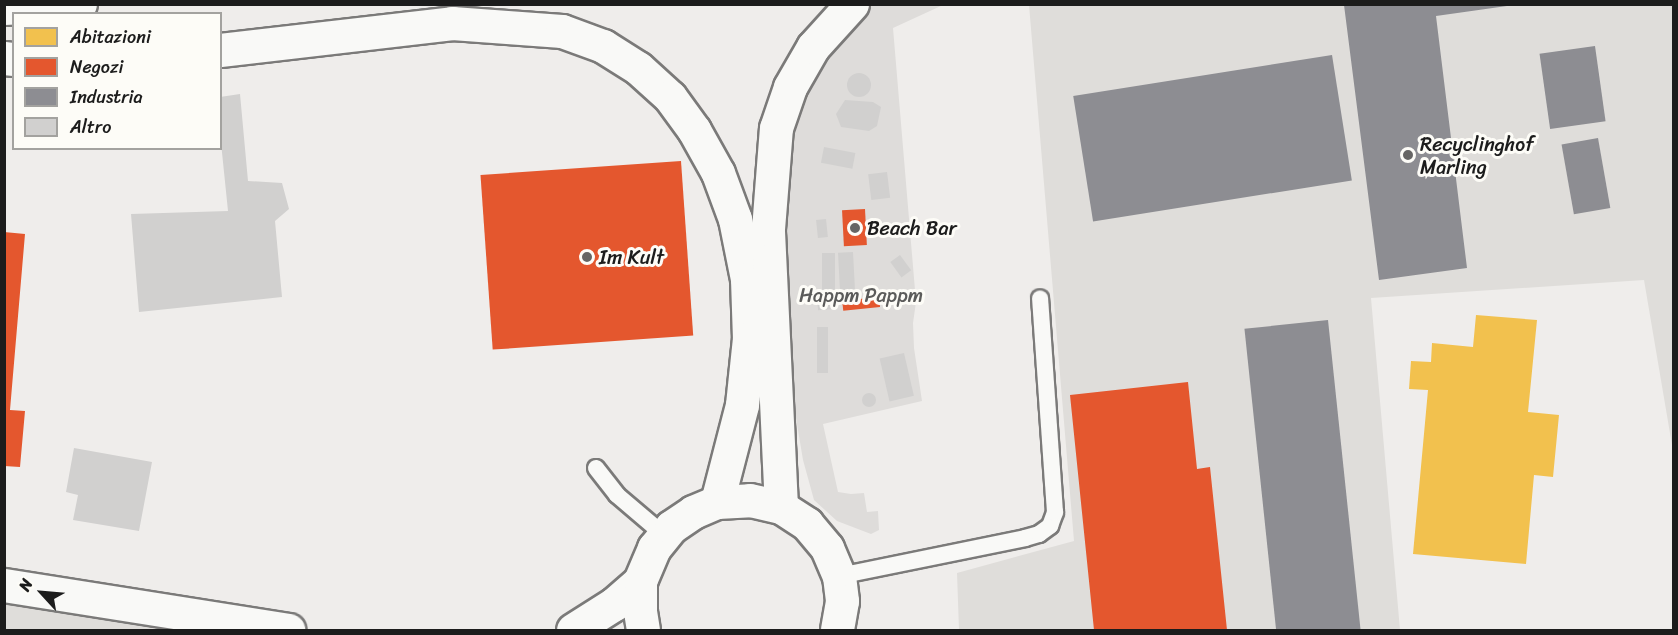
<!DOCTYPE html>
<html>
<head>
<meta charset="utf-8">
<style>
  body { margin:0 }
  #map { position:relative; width:1678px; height:635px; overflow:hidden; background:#efedeb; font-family:Sriracha,sans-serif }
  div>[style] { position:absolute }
  .built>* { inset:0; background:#dfddda }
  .green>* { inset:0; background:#dedcda }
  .homes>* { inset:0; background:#f2c14e }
  .shops>* { inset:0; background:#e4572e; transform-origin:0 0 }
  .industry>* { inset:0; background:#8d8d92; transform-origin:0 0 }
  .building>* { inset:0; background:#d1d0cf; transform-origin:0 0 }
  .round { border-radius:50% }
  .roads { filter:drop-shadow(2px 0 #7b7a79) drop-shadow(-2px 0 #7b7a79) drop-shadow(0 2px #7b7a79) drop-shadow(0 -2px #7b7a79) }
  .lane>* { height:16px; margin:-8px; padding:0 8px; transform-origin:8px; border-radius:8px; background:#f9f9f7 }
  .primary>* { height:33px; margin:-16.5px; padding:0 16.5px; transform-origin:16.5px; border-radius:16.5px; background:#f9f9f7 }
  .highway>* { height:33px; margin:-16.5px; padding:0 16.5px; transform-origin:16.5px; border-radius:16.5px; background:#f9f9f7 }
  .dots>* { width:16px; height:16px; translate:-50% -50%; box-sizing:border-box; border:3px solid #fdfcf7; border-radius:50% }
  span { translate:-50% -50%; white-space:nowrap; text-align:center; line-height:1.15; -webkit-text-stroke:6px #fdfcf7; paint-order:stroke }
  .poi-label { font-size:20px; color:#1c1c1c }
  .left { translate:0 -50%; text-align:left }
  .park-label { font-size:20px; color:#5b5b5a }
  .frame { position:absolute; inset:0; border:6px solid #1c1c1c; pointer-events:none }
  .legend { position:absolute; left:12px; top:12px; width:210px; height:138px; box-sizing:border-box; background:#fdfcf7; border:2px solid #a3a29f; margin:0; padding:8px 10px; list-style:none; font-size:18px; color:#1c1c1c }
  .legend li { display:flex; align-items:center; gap:12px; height:30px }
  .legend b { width:30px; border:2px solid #a3a29f }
  .north { position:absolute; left:12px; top:563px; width:60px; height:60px; -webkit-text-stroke:4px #fdfcf7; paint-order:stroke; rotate:296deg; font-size:16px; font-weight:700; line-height:24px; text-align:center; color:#1c1c1c }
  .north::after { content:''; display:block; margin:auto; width:21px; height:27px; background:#1c1c1c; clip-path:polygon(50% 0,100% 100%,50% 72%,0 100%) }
</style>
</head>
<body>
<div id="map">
  <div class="built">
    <div style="clip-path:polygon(1029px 5px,1673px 5px,1673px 451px,1644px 280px,1371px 298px,1400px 630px,959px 630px,957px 573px,1074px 541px)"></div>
    <div style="clip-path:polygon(5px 586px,288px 630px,5px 630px)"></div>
  </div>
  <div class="green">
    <div style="clip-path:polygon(852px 5px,943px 5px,893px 28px,916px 302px,913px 323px,914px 348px,922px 401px,823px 424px,838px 492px,851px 494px,864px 493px,867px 512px,878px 511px,879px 530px,871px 534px,837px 521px,814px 500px,803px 460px,789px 376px,776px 128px)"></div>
  </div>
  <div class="homes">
    <div style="clip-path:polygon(1476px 315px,1537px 320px,1528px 412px,1559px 415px,1553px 477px,1534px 475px,1526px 564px,1413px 554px,1428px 390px,1409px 389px,1411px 361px,1431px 362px,1432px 343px,1473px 347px)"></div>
  </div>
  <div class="shops">
    <div style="left:681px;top:161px;width:175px;height:201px;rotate:86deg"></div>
    <div style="left:865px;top:209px;width:36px;height:23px;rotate:87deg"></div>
    <div style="clip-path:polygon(4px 232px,25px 234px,10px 410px,25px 411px,20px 467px,4px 466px)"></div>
    <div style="left:879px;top:297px;width:10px;height:37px;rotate:84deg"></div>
    <div style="clip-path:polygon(1188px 382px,1197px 469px,1210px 467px,1227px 630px,1094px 630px,1070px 395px)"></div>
  </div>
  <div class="industry">
    <div style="clip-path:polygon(1344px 5px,1514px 5px,1436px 16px,1467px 268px,1379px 280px)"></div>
    <div style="left:1595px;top:46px;width:76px;height:56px;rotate:82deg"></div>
    <div style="left:1332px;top:55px;width:127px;height:262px;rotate:81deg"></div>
    <div style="left:1598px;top:138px;width:71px;height:37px;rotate:80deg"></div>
    <div style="left:1328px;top:320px;width:312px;height:84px;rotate:84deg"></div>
  </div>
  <div class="building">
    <div class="round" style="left:847px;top:73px;width:24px;height:24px"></div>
    <div style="clip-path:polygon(240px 94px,248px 181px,282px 183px,289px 209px,275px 221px,282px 297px,139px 312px,131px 214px,228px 211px,220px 133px,220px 97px)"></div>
    <div style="clip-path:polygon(845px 100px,873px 102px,881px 107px,877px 126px,869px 131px,841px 127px,836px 114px)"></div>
    <div style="left:824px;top:147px;width:32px;height:16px;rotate:11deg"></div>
    <div style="left:887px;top:172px;width:26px;height:19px;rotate:83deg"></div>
    <div style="left:826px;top:219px;width:18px;height:10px;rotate:84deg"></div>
    <div style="left:853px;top:252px;width:39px;height:15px;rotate:87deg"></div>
    <div style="left:822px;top:253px;width:13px;height:37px"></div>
    <div style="left:900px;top:255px;width:19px;height:12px;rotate:54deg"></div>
    <div style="left:834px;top:295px;width:14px;height:17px;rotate:86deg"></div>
    <div style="left:817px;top:327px;width:11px;height:46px"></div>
    <div style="left:904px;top:353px;width:44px;height:25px;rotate:77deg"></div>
    <div class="round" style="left:862px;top:393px;width:14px;height:14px"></div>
    <div style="clip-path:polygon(74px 448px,152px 462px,139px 531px,73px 520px,78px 495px,66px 492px)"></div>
  </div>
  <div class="roads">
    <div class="lane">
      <div style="left:596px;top:468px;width:34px;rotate:52deg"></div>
      <div style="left:617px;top:495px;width:62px;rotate:40.4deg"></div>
      <div style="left:839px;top:576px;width:190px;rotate:-11.5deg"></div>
      <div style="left:1025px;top:538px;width:15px;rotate:-16deg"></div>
      <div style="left:1039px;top:534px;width:14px;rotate:-36deg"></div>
      <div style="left:1050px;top:526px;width:15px;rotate:-70deg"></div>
      <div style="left:1055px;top:512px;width:214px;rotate:-94deg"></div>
    </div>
    <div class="primary">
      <div style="left:4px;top:585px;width:288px;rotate:9deg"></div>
      <div style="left:573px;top:630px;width:49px;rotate:-32.4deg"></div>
      <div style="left:614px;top:604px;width:35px;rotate:-41deg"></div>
      <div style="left:643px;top:630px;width:18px;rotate:-99deg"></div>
      <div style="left:640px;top:612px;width:31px;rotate:-90deg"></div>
      <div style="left:640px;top:581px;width:36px;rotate:-67deg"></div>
      <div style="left:654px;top:548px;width:27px;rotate:-51deg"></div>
      <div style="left:671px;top:527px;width:27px;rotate:-34deg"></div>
      <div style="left:693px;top:512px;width:26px;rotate:-23deg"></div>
      <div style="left:717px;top:502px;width:33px;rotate:-3deg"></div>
      <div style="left:750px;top:500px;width:32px;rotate:13deg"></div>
      <div style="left:781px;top:507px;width:31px;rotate:33deg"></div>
      <div style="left:807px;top:524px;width:31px;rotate:50deg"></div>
      <div style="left:827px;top:548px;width:30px;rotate:67deg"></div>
      <div style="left:839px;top:576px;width:25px;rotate:83deg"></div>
      <div style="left:842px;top:601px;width:29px;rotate:100deg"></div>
    </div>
    <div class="highway">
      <div style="left:4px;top:8px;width:76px;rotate:-3deg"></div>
      <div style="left:220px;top:50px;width:234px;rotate:-6.6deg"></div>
      <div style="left:452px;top:23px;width:110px;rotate:4.2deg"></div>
      <div style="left:562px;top:31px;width:44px;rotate:20.1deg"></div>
      <div style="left:603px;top:46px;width:41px;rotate:32.2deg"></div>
      <div style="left:638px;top:68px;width:43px;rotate:42.2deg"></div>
      <div style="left:670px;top:97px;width:41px;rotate:54deg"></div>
      <div style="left:694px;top:130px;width:49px;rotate:60.8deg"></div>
      <div style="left:718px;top:173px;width:49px;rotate:69.7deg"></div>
      <div style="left:735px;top:219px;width:61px;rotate:78.7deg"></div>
      <div style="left:747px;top:279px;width:59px;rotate:88.1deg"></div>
      <div style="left:749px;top:338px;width:67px;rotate:96deg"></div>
      <div style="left:742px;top:405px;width:100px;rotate:104.5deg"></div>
      <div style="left:4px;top:58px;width:10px;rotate:6deg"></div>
      <div style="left:781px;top:507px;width:278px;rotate:-92.7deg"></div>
      <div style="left:768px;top:229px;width:101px;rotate:-85.5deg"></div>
      <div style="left:776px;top:128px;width:43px;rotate:-71.1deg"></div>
      <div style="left:790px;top:87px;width:46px;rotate:-60.1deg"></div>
      <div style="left:813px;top:47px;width:58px;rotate:-47.8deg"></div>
    </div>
  </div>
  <div class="dots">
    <div style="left:1408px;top:155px;background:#666564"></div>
    <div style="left:855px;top:228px;background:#666564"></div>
    <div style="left:587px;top:257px;background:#666564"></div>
  </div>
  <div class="poi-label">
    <span class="left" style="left:1420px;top:156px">Recyclinghof<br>Marling</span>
    <span class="left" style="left:867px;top:228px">Beach Bar</span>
    <span class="left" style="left:599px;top:257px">Im Kult</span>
  </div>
  <div class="park-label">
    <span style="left:861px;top:295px">Happm Pappm</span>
  </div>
  <div class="frame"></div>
  <ul class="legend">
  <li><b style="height:16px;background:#f2c14e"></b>Abitazioni</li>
  <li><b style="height:16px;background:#e4572e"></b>Negozi</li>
  <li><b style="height:16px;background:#8d8d92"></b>Industria</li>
  <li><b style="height:16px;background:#d1d0cf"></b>Altro</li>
  </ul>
  <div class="north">N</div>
</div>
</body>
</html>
